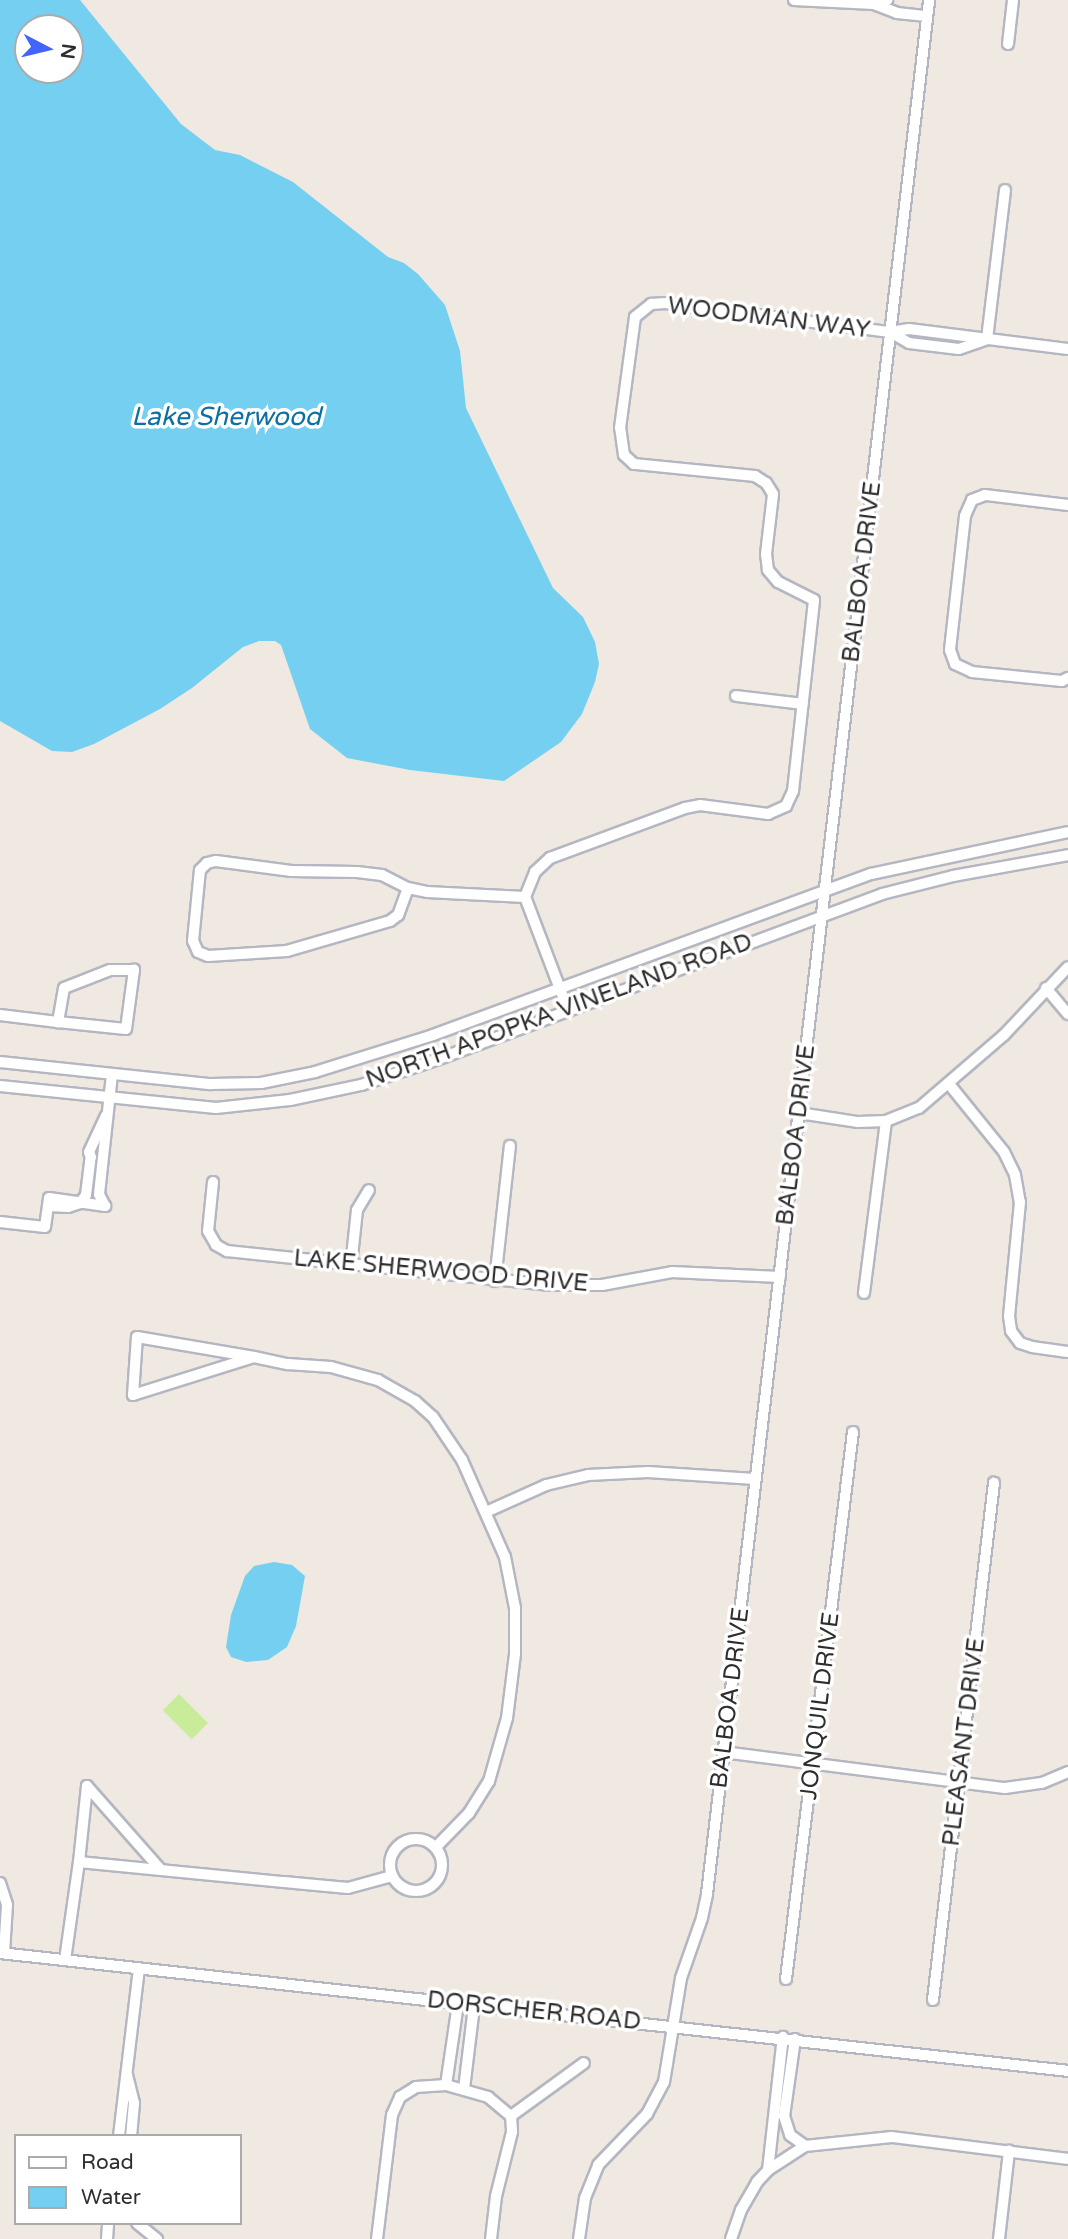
<!DOCTYPE html>
<html>
<head>
<meta charset="utf-8">
<style>
  body { margin:0 }
  #map { position:relative; width:1068px; height:2239px; overflow:hidden; background:#efe9e1; font-family:"Varela Round",sans-serif }
  div>[style] { position:absolute }
  .pitch>* { inset:0; background:#c9ec9a; transform-origin:0 0 }
  .water>* { inset:0; background:#75cff0 }
  .roads { filter:drop-shadow(2px 0 #b4b7c1) drop-shadow(-2px 0 #b4b7c1) drop-shadow(0 2px #b4b7c1) drop-shadow(0 -2px #b4b7c1) }
  .minor>* { height:10px; margin:-5px; padding:0 5px; transform-origin:5px; border-radius:5px; background:#fff }
  .minor>.ring { margin:-5px; padding:0; box-sizing:content-box; background:none; border:10px solid #fff; border-radius:50% }
  span { translate:-50% -50%; white-space:nowrap; text-align:center; line-height:1.15; -webkit-text-stroke:7px #fff; paint-order:stroke }
  .street-label { font-size:24px; color:#2e2e2e }
  .water-label { font-size:26px; color:#0d6fa3; font-style:italic }
  .legend { position:absolute; left:14px; top:2134px; width:228px; height:91px; box-sizing:border-box; background:#fff; border:2px solid #ababab; margin:0; padding:9px 12px; list-style:none; font-size:21px; color:#2e2e2e }
  .legend li { display:flex; align-items:center; gap:14px; height:35px }
  .legend b { width:35px; border:2px solid #ababab }
  .north { position:absolute; left:14px; top:14px; width:70px; height:70px; box-sizing:border-box; background:#fff; border:2px solid #ababab; border-radius:50%; rotate:97deg; font-size:19px; font-weight:700; line-height:28px; text-align:center; color:#2e2e2e }
  .north::after { content:''; display:block; margin:auto; width:24px; height:32px; background:#4264fb; clip-path:polygon(50% 0,100% 100%,50% 72%,0 100%) }
</style>
</head>
<body>
<div id="map">
  <div class="pitch">
    <div style="left:179px;top:1694px;width:41px;height:23px;rotate:45deg"></div>
  </div>
  <div class="water">
    <div style="clip-path:polygon(evenodd,0 0,80px 0,181px 124px,215px 150px,240px 155px,293px 182px,388px 257px,404px 263px,418px 274px,445px 305px,460px 351px,466px 408px,553px 588px,583px 617px,595px 642px,599px 664px,595px 682px,582px 714px,561px 742px,504px 781px,410px 770px,347px 758px,310px 729px,281px 645px,275px 641px,259px 641px,243px 647px,192px 688px,160px 709px,94px 744px,72px 752px,52px 751px,0 721px,0 0,28px 28px,70px 28px,70px 70px,28px 70px,28px 28px)"></div>
    <div style="clip-path:polygon(274px 1562px,292px 1565px,305px 1576px,296px 1626px,287px 1647px,268px 1660px,246px 1662px,231px 1657px,226px 1647px,231px 1615px,245px 1576px,254px 1566px)"></div>
  </div>
  <div class="roads">
    <div class="minor">
      <div style="left:794px;top:0;width:80px;rotate:2.9deg"></div>
      <div style="left:874px;top:4px;width:14px;rotate:-17deg"></div>
      <div style="left:874px;top:4px;width:25px;rotate:21deg"></div>
      <div style="left:897px;top:13px;width:30px;rotate:6deg"></div>
      <div style="left:1008px;top:44px;width:44px;rotate:-83.5deg"></div>
      <div style="left:890px;top:332px;width:22px;rotate:30deg"></div>
      <div style="left:909px;top:343px;width:50px;rotate:6.8deg"></div>
      <div style="left:959px;top:349px;width:28px;rotate:-19deg"></div>
      <div style="left:987px;top:339px;width:150px;rotate:-83.1deg"></div>
      <div style="left:1068px;top:505px;width:84px;rotate:-173.1deg"></div>
      <div style="left:985px;top:495px;width:14px;rotate:159deg"></div>
      <div style="left:972px;top:500px;width:17px;rotate:114deg"></div>
      <div style="left:965px;top:516px;width:135px;rotate:96.4deg"></div>
      <div style="left:950px;top:650px;width:15px;rotate:70deg"></div>
      <div style="left:955px;top:664px;width:19px;rotate:25deg"></div>
      <div style="left:972px;top:672px;width:90px;rotate:5.7deg"></div>
      <div style="left:1062px;top:681px;width:7px;rotate:-27deg"></div>
      <div style="left:736px;top:696px;width:67px;rotate:6.8deg"></div>
      <div style="left:408px;top:888px;width:29px;rotate:110deg"></div>
      <div style="left:398px;top:915px;width:10px;rotate:143deg"></div>
      <div style="left:390px;top:921px;width:107px;rotate:163.8deg"></div>
      <div style="left:287px;top:951px;width:79px;rotate:176.4deg"></div>
      <div style="left:208px;top:956px;width:11px;rotate:-158deg"></div>
      <div style="left:198px;top:952px;width:12px;rotate:-114deg"></div>
      <div style="left:193px;top:941px;width:71px;rotate:-84.4deg"></div>
      <div style="left:200px;top:870px;width:10px;rotate:-45deg"></div>
      <div style="left:207px;top:863px;width:9px;rotate:-13deg"></div>
      <div style="left:216px;top:861px;width:76px;rotate:7.6deg"></div>
      <div style="left:291px;top:871px;width:66px;rotate:0.9deg"></div>
      <div style="left:357px;top:872px;width:25px;rotate:7deg"></div>
      <div style="left:382px;top:875px;width:29px;rotate:27deg"></div>
      <div style="left:408px;top:888px;width:19px;rotate:12deg"></div>
      <div style="left:427px;top:892px;width:98px;rotate:2.9deg"></div>
      <div style="left:1046px;top:988px;width:34px;rotate:50deg"></div>
      <div style="left:568px;top:1010px;width:121px;rotate:-110.8deg"></div>
      <div style="left:525px;top:897px;width:27px;rotate:-68deg"></div>
      <div style="left:535px;top:872px;width:21px;rotate:-43deg"></div>
      <div style="left:550px;top:858px;width:144px;rotate:-20.3deg"></div>
      <div style="left:685px;top:808px;width:15px;rotate:-11deg"></div>
      <div style="left:700px;top:805px;width:69px;rotate:7.5deg"></div>
      <div style="left:768px;top:814px;width:20px;rotate:-24deg"></div>
      <div style="left:786px;top:806px;width:17px;rotate:-65deg"></div>
      <div style="left:793px;top:791px;width:192px;rotate:-83.7deg"></div>
      <div style="left:814px;top:600px;width:40px;rotate:-153.4deg"></div>
      <div style="left:778px;top:582px;width:16px;rotate:-130deg"></div>
      <div style="left:768px;top:570px;width:16px;rotate:-97deg"></div>
      <div style="left:766px;top:554px;width:60px;rotate:-83.3deg"></div>
      <div style="left:773px;top:494px;width:13px;rotate:-122deg"></div>
      <div style="left:766px;top:483px;width:13px;rotate:-148deg"></div>
      <div style="left:755px;top:476px;width:122px;rotate:-174.3deg"></div>
      <div style="left:634px;top:464px;width:13px;rotate:-138deg"></div>
      <div style="left:624px;top:455px;width:27px;rotate:-98deg"></div>
      <div style="left:620px;top:428px;width:112px;rotate:-82.3deg"></div>
      <div style="left:635px;top:317px;width:21px;rotate:-39deg"></div>
      <div style="left:651px;top:304px;width:15px;rotate:-4deg"></div>
      <div style="left:666px;top:303px;width:226px;rotate:7.4deg"></div>
      <div style="left:890px;top:332px;width:19px;rotate:-9deg"></div>
      <div style="left:909px;top:329px;width:160px;rotate:7.2deg"></div>
      <div style="left:0;top:1015px;width:58px;rotate:6.9deg"></div>
      <div style="left:58px;top:1022px;width:68px;rotate:5.9deg"></div>
      <div style="left:126px;top:1029px;width:60px;rotate:-82.3deg"></div>
      <div style="left:134px;top:970px;width:24px;rotate:180deg"></div>
      <div style="left:110px;top:970px;width:49px;rotate:158.6deg"></div>
      <div style="left:64px;top:988px;width:35px;rotate:100deg"></div>
      <div style="left:0;top:1062px;width:212px;rotate:6deg"></div>
      <div style="left:211px;top:1084px;width:50px;rotate:-1.1deg"></div>
      <div style="left:261px;top:1083px;width:55px;rotate:-11.5deg"></div>
      <div style="left:315px;top:1072px;width:124px;rotate:-17.4deg"></div>
      <div style="left:433px;top:1035px;width:467px;rotate:-20.2deg"></div>
      <div style="left:871px;top:874px;width:201px;rotate:-12deg"></div>
      <div style="left:949px;top:1084px;width:87px;rotate:51deg"></div>
      <div style="left:1004px;top:1152px;width:25px;rotate:64deg"></div>
      <div style="left:1015px;top:1175px;width:27px;rotate:80deg"></div>
      <div style="left:1020px;top:1202px;width:115px;rotate:95.5deg"></div>
      <div style="left:1009px;top:1316px;width:15px;rotate:82deg"></div>
      <div style="left:1011px;top:1331px;width:15px;rotate:53deg"></div>
      <div style="left:1020px;top:1343px;width:13px;rotate:18deg"></div>
      <div style="left:1032px;top:1347px;width:36px;rotate:8deg"></div>
      <div style="left:0;top:1086px;width:217px;rotate:5.8deg"></div>
      <div style="left:216px;top:1108px;width:74px;rotate:-6.2deg"></div>
      <div style="left:290px;top:1100px;width:73px;rotate:-11.9deg"></div>
      <div style="left:361px;top:1085px;width:79px;rotate:-18.4deg"></div>
      <div style="left:436px;top:1060px;width:476px;rotate:-20.4deg"></div>
      <div style="left:882px;top:894px;width:73px;rotate:-14.2deg"></div>
      <div style="left:953px;top:876px;width:117px;rotate:-10.3deg"></div>
      <div style="left:799px;top:1113px;width:60px;rotate:8.7deg"></div>
      <div style="left:858px;top:1122px;width:28px;rotate:-2deg"></div>
      <div style="left:886px;top:1121px;width:35px;rotate:-22deg"></div>
      <div style="left:919px;top:1108px;width:112px;rotate:-40.7deg"></div>
      <div style="left:1004px;top:1035px;width:93px;rotate:-46.7deg"></div>
      <div style="left:213px;top:1182px;width:49px;rotate:95.8deg"></div>
      <div style="left:208px;top:1231px;width:16px;rotate:60deg"></div>
      <div style="left:216px;top:1245px;width:13px;rotate:29deg"></div>
      <div style="left:227px;top:1251px;width:325px;rotate:6deg"></div>
      <div style="left:550px;top:1285px;width:52px"></div>
      <div style="left:602px;top:1285px;width:71px;rotate:-10.5deg"></div>
      <div style="left:672px;top:1272px;width:108px;rotate:2.7deg"></div>
      <div style="left:48px;top:1206px;width:20px;rotate:3deg"></div>
      <div style="left:68px;top:1207px;width:13px;rotate:-18deg"></div>
      <div style="left:80px;top:1203px;width:10px;rotate:-53deg"></div>
      <div style="left:86px;top:1195px;width:38px;rotate:-83deg"></div>
      <div style="left:91px;top:1157px;width:5px;rotate:-112deg"></div>
      <div style="left:89px;top:1152px;width:40px;rotate:-65deg"></div>
      <div style="left:105px;top:1206px;width:13px;rotate:-117deg"></div>
      <div style="left:99px;top:1194px;width:120px;rotate:-83.8deg"></div>
      <div style="left:0;top:1222px;width:45px;rotate:6.3deg"></div>
      <div style="left:45px;top:1227px;width:29px;rotate:-82deg"></div>
      <div style="left:49px;top:1198px;width:57px;rotate:8.1deg"></div>
      <div style="left:351px;top:1266px;width:56px;rotate:-83.9deg"></div>
      <div style="left:357px;top:1210px;width:23px;rotate:-59deg"></div>
      <div style="left:495px;top:1281px;width:136px;rotate:-83.7deg"></div>
      <div style="left:864px;top:1293px;width:173px;rotate:-82.7deg"></div>
      <div style="left:254px;top:1357px;width:127px;rotate:162.6deg"></div>
      <div style="left:133px;top:1395px;width:58px;rotate:-86.1deg"></div>
      <div style="left:137px;top:1337px;width:119px;rotate:9.7deg"></div>
      <div style="left:254px;top:1357px;width:35px;rotate:12deg"></div>
      <div style="left:288px;top:1364px;width:43px;rotate:4deg"></div>
      <div style="left:331px;top:1367px;width:49px;rotate:15.5deg"></div>
      <div style="left:378px;top:1380px;width:43px;rotate:29.6deg"></div>
      <div style="left:415px;top:1401px;width:24px;rotate:42deg"></div>
      <div style="left:433px;top:1417px;width:52px;rotate:56deg"></div>
      <div style="left:462px;top:1460px;width:106px;rotate:66.1deg"></div>
      <div style="left:505px;top:1557px;width:52px;rotate:78.9deg"></div>
      <div style="left:515px;top:1608px;width:46px;rotate:90deg"></div>
      <div style="left:515px;top:1654px;width:64px;rotate:97.1deg"></div>
      <div style="left:507px;top:1718px;width:66px;rotate:105.9deg"></div>
      <div style="left:489px;top:1781px;width:38px;rotate:122deg"></div>
      <div style="left:469px;top:1813px;width:47px;rotate:134.1deg"></div>
      <div style="left:486px;top:1512px;width:66px;rotate:-24.2deg"></div>
      <div style="left:546px;top:1485px;width:43px;rotate:-13.4deg"></div>
      <div style="left:588px;top:1475px;width:60px;rotate:-2.9deg"></div>
      <div style="left:648px;top:1472px;width:107px;rotate:3.7deg"></div>
      <div style="left:723px;top:1752px;width:284px;rotate:7.3deg"></div>
      <div style="left:1005px;top:1788px;width:37px;rotate:-8deg"></div>
      <div style="left:1042px;top:1783px;width:28px;rotate:-23deg"></div>
      <div class="ring" style="left:390px;top:1839px;width:42px;height:42px"></div>
      <div style="left:161px;top:1870px;width:112px;rotate:-131.4deg"></div>
      <div style="left:87px;top:1786px;width:76px;rotate:96deg"></div>
      <div style="left:79px;top:1862px;width:206px;rotate:5.6deg"></div>
      <div style="left:284px;top:1882px;width:64px;rotate:5.4deg"></div>
      <div style="left:348px;top:1888px;width:46px;rotate:-15.3deg"></div>
      <div style="left:0;top:1883px;width:23px;rotate:72deg"></div>
      <div style="left:7px;top:1905px;width:48px;rotate:93.6deg"></div>
      <div style="left:0;top:1953px;width:1074px;rotate:6.3deg"></div>
      <div style="left:65px;top:1960px;width:99px;rotate:-81.9deg"></div>
      <div style="left:786px;top:1979px;width:551px;rotate:-83.02deg"></div>
      <div style="left:933px;top:2000px;width:521px;rotate:-83.27deg"></div>
      <div style="left:795px;top:2039px;width:78px;rotate:98.1deg"></div>
      <div style="left:784px;top:2116px;width:20px;rotate:72deg"></div>
      <div style="left:790px;top:2135px;width:19px;rotate:36deg"></div>
      <div style="left:127px;top:2075px;width:29px;rotate:76deg"></div>
      <div style="left:134px;top:2103px;width:33px;rotate:95deg"></div>
      <div style="left:446px;top:2085px;width:82px;rotate:-81.6deg"></div>
      <div style="left:464px;top:2089px;width:84px;rotate:-83.1deg"></div>
      <div style="left:511px;top:2116px;width:90px;rotate:-36deg"></div>
      <div style="left:119px;top:2136px;width:169px;rotate:-83.2deg"></div>
      <div style="left:768px;top:2170px;width:134px;rotate:-83.6deg"></div>
      <div style="left:137px;top:2223px;width:26px;rotate:39deg"></div>
      <div style="left:107px;top:2239px;width:16px;rotate:-86deg"></div>
      <div style="left:377px;top:2239px;width:125px;rotate:-83.1deg"></div>
      <div style="left:392px;top:2115px;width:20px;rotate:-66deg"></div>
      <div style="left:400px;top:2097px;width:19px;rotate:-32deg"></div>
      <div style="left:416px;top:2087px;width:30px;rotate:-4deg"></div>
      <div style="left:446px;top:2085px;width:44px;rotate:15.9deg"></div>
      <div style="left:488px;top:2097px;width:30px;rotate:40deg"></div>
      <div style="left:511px;top:2116px;width:16px;rotate:86deg"></div>
      <div style="left:512px;top:2132px;width:66px;rotate:104deg"></div>
      <div style="left:496px;top:2196px;width:43px;rotate:96.6deg"></div>
      <div style="left:579px;top:2239px;width:41px;rotate:-81.7deg"></div>
      <div style="left:585px;top:2198px;width:35px;rotate:-68deg"></div>
      <div style="left:598px;top:2165px;width:71px;rotate:-46.1deg"></div>
      <div style="left:647px;top:2114px;width:36px;rotate:-62deg"></div>
      <div style="left:664px;top:2082px;width:105px;rotate:-80.7deg"></div>
      <div style="left:681px;top:1978px;width:64px;rotate:-70.7deg"></div>
      <div style="left:702px;top:1918px;width:25px;rotate:-78deg"></div>
      <div style="left:707px;top:1894px;width:1907px;rotate:-83.31deg"></div>
      <div style="left:731px;top:2239px;width:31px;rotate:-71deg"></div>
      <div style="left:741px;top:2210px;width:32px;rotate:-60deg"></div>
      <div style="left:757px;top:2182px;width:16px;rotate:-47deg"></div>
      <div style="left:768px;top:2170px;width:44px;rotate:-33deg"></div>
      <div style="left:805px;top:2146px;width:87px;rotate:-5.9deg"></div>
      <div style="left:892px;top:2137px;width:177px;rotate:7.1deg"></div>
      <div style="left:999px;top:2239px;width:89px;rotate:-83.5deg"></div>
    </div>
  </div>
  <div class="street-label">
    <span style="left:769px;top:318px;rotate:7deg">WOODMAN WAY</span>
    <span style="left:862px;top:572px;rotate:-83deg">BALBOA DRIVE</span>
    <span style="left:559px;top:1011px;rotate:-20deg">NORTH APOPKA VINELAND ROAD</span>
    <span style="left:796px;top:1135px;rotate:-83deg">BALBOA DRIVE</span>
    <span style="left:441px;top:1271px;rotate:5deg">LAKE SHERWOOD DRIVE</span>
    <span style="left:730px;top:1698px;rotate:-83deg">BALBOA DRIVE</span>
    <span style="left:820px;top:1706px;rotate:-83deg">JONQUIL DRIVE</span>
    <span style="left:964px;top:1742px;rotate:-83deg">PLEASANT DRIVE</span>
    <span style="left:534px;top:2011px;rotate:6deg">DORSCHER ROAD</span>
  </div>
  <div class="water-label">
    <span style="left:226px;top:417px">Lake Sherwood</span>
  </div>
  <ul class="legend">
  <li><b style="height:9px;background:#fff"></b>Road</li>
  <li><b style="height:19px;background:#75cff0"></b>Water</li>
  </ul>
  <div class="north">N</div>
</div>
</body>
</html>
